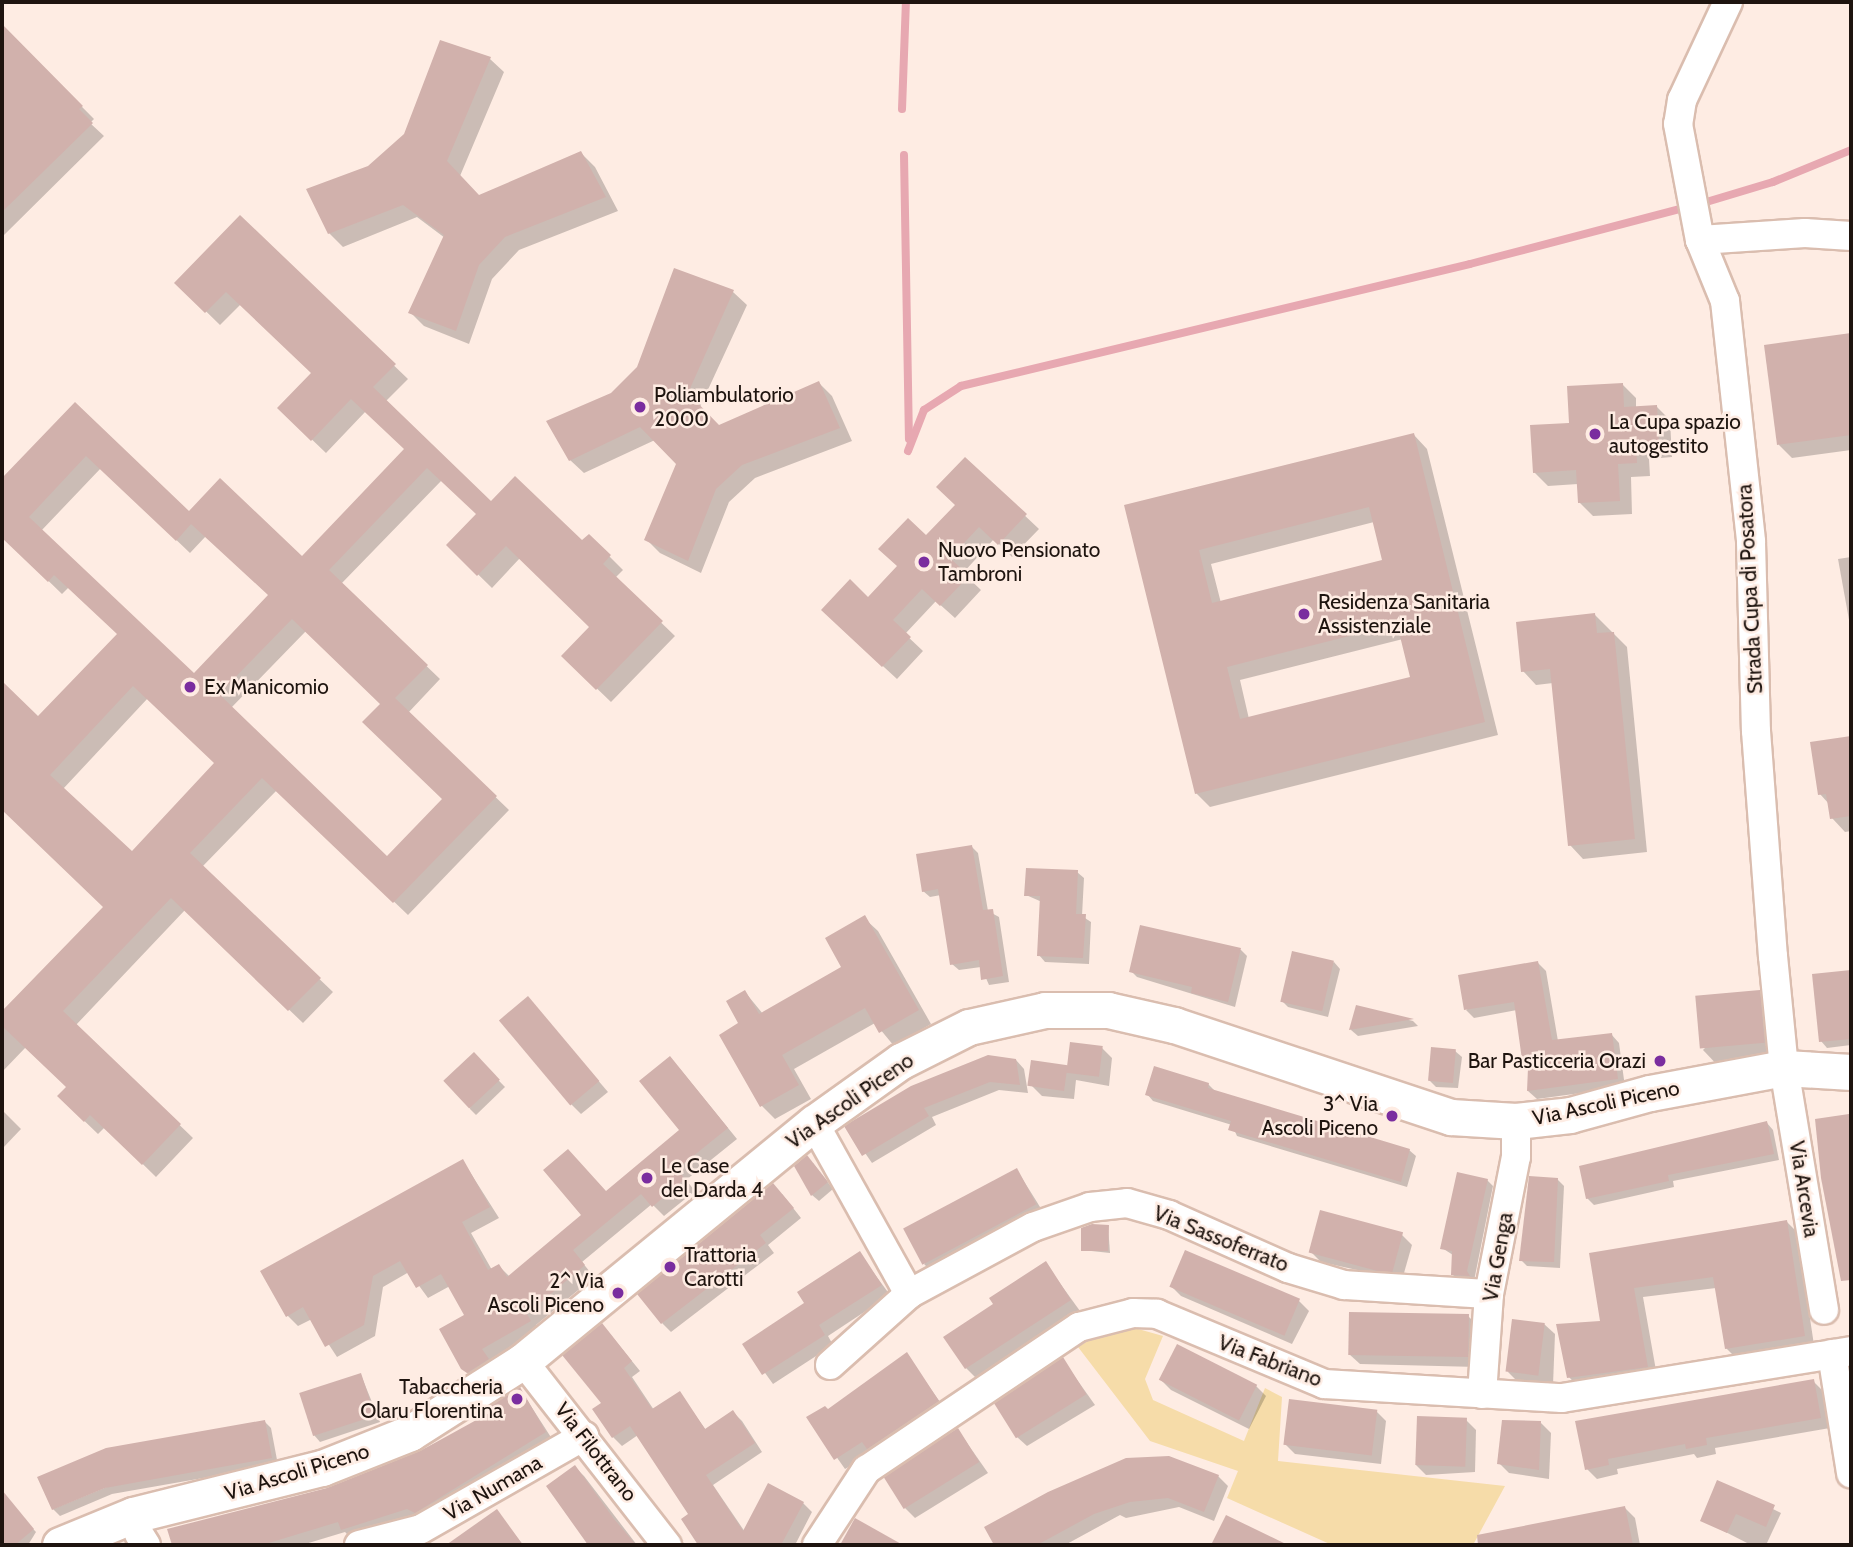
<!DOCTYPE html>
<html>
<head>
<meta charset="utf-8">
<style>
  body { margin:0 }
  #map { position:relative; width:1853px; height:1547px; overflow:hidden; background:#feece3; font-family:Cabin,sans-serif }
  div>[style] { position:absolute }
  .green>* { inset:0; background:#f6dca9 }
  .shadow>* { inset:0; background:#0003 }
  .stream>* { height:8px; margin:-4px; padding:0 4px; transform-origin:4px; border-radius:4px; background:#e7a8b1 }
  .building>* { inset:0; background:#d1b1ac; transform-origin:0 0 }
  .roads { filter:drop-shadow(2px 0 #dabdaf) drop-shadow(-2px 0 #dabdaf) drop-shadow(0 2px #dabdaf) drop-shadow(0 -2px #dabdaf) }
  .minor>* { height:28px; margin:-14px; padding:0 14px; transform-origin:14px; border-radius:14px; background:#fff }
  .tertiary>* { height:35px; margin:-17.5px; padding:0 17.5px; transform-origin:17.5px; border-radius:17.5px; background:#fff }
  .dots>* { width:19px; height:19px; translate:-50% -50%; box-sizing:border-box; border:4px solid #feece3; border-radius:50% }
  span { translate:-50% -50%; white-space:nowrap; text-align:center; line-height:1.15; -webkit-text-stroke:5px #feece3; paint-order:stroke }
  .poi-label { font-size:21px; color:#1e140f }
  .left { translate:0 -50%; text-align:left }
  .right { translate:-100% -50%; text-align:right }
  .street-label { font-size:21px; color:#1e140f }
  .frame { position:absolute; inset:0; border:4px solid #1e140f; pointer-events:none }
</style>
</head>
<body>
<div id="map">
  <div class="green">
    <div style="clip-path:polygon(1124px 1325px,1163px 1336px,1145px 1379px,1153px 1400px,1244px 1441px,1265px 1388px,1282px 1397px,1278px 1461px,1505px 1486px,1473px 1545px,1332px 1545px,1227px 1498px,1238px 1471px,1150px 1441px,1078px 1347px,1107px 1329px)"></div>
  </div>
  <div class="shadow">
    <div style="clip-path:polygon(2px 26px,94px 119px,90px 123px,104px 136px,2px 237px)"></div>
    <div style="clip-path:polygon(490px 59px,504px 72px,460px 176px,479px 197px,581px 153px,595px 167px,618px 211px,519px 250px,492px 279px,469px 344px,424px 326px,410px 312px,445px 238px,417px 217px,343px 247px,329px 233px,369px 168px)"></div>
    <div style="clip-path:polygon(evenodd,240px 218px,408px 379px,385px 402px,491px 503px,583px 543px,589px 536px,623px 570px,615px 578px,675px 636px,611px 702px,563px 656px,592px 627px,520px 558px,492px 588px,448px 545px,478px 514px,442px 480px,341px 584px,440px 679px,408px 713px,509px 810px,408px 915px,277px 790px,202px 867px,333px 992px,303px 1023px,185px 910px,76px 1025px,193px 1138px,156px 1177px,105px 1127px,98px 1134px,73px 1110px,68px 1088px,26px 1047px,2px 1072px,2px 1014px,105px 907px,2px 808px,2px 684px,38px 719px,120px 635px,69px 587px,62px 594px,2px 536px,2px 480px,75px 404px,189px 513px,302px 558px,406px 450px,366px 411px,326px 453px,279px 408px,313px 373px,241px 304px,220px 325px,177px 283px,240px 218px,101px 468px,190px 553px,206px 536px,270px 596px,194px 675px,41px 531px,101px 468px,240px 218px,306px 631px,382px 704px,444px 800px,387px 859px,231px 708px,306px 631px,240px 218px,148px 698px,216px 763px,133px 853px,63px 789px,148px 698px)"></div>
    <div style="clip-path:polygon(675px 271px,733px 292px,747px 305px,700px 407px,719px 427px,819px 383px,832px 396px,852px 441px,755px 478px,729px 502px,701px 573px,660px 553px,646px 539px,678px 463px,655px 440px,584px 473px,570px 460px,612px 394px,638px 368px)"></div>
    <div style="clip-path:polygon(1851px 335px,1851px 450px,1792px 458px,1779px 445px,1766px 346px)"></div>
    <div style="clip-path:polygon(1622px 384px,1636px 398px,1636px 408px,1657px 407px,1670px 420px,1672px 457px,1649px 459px,1650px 476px,1631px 477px,1632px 514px,1593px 516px,1579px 502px,1578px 484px,1548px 486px,1534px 472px,1571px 424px)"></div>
    <div style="clip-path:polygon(evenodd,1414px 435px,1427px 449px,1498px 735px,1210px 807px,1196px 793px,1126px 506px,1414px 435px,1374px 522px,1384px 562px,1221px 603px,1211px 564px,1374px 522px,1414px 435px,1403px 639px,1412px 678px,1249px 719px,1240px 680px,1403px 639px)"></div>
    <div style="clip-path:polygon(965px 459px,1039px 529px,1012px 557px,994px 539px,963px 573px,981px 590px,955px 618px,936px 601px,905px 634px,923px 651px,897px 679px,836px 623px,868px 599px,957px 505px)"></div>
    <div style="clip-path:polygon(1851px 557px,1851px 631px,1838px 559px)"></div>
    <div style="clip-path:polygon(1595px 615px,1627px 647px,1647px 852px,1583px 859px,1570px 845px,1553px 683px,1536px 685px,1523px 671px)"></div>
    <div style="clip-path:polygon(1851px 738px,1851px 831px,1845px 832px,1832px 818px,1829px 804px,1820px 794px,1812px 744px)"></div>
    <div style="clip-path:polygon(972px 847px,978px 853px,988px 911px,999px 917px,1009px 982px,989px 985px,981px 967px,959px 970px,952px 964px,941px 895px,930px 897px,923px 891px)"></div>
    <div style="clip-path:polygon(1077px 872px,1084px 878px,1082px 916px,1091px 922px,1089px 964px,1045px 962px,1039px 955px,1042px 902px,1026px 895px)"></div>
    <div style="clip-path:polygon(864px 918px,878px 931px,931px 1024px,894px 1046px,875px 1023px,794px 1069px,811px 1099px,775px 1119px,762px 1106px,741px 1024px,745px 992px,763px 1014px,844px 968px)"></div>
    <div style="clip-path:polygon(1142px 927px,1241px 950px,1247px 956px,1235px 1007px,1137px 977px,1131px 971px)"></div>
    <div style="clip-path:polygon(1334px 962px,1340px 969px,1328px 1017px,1288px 1007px,1281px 1000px)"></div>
    <div style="clip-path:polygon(1538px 963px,1546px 971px,1558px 1041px,1611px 1034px,1619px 1043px,1625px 1087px,1537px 1099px,1528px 1091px,1529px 1071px,1525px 1067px,1517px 1010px,1474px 1018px,1466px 1010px)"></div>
    <div style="clip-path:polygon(1851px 972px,1851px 1045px,1827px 1048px,1821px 1041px,1814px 976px)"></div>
    <div style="clip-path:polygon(1759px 992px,1779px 1012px,1784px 1063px,1722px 1070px,1703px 1050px)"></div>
    <div style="clip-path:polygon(528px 998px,608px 1092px,581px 1114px,571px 1104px)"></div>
    <div style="clip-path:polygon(1357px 1007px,1413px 1021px,1418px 1026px,1358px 1036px,1351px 1030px)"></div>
    <div style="clip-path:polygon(1102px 1048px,1112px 1058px,1109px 1086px,1076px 1080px,1074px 1099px,1042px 1096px,1032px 1086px)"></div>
    <div style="clip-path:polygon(1455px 1051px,1462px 1057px,1458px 1088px,1436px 1087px,1429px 1080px)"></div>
    <div style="clip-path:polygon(474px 1055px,505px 1087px,476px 1115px,470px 1109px)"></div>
    <div style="clip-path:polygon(1016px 1060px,1024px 1069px,1028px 1093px,999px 1090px,932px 1117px,936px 1125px,872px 1163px,847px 1127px)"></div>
    <div style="clip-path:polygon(680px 1069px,737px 1139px,686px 1180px,695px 1191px,664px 1216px,652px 1204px,582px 1262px,594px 1277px,536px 1325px,540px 1332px,492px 1360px,498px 1370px,474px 1379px,462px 1368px,466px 1316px,450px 1286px,428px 1298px,409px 1272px,383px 1287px,375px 1336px,337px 1357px,312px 1319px,298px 1326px,287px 1315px,463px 1161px,499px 1218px,471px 1233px,492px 1270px,499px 1266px,510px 1277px,681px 1130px)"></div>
    <div style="clip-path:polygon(1208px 1084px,1216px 1092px,1409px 1150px,1416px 1156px,1407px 1187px,1237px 1136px,1232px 1125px,1153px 1101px,1147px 1094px)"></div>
    <div style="clip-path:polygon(2px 1110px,21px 1129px,2px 1149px)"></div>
    <div style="clip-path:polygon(1848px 1116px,1851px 1119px,1849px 1266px)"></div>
    <div style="clip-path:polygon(1767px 1123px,1773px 1130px,1779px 1160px,1673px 1181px,1674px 1187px,1594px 1205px,1587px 1198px)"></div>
    <div style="clip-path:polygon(813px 1163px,833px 1189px,819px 1201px,812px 1195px)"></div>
    <div style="clip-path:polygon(1017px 1170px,1045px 1215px,934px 1274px,924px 1264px)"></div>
    <div style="clip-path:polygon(1557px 1179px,1564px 1186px,1560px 1268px,1527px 1266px,1521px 1260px)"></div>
    <div style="clip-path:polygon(1487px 1180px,1493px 1186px,1474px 1281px,1458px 1280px,1452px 1274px,1453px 1255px,1442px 1248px)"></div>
    <div style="clip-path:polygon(782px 1194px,801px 1218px,768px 1245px,774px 1253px,671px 1332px,662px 1323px)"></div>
    <div style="clip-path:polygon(1787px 1222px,1797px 1232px,1814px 1345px,1736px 1358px,1726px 1348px,1716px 1288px,1643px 1297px,1657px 1376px,1579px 1388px,1569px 1377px,1602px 1323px,1591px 1255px)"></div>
    <div style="clip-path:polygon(1108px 1226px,1110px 1253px,1082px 1250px)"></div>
    <div style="clip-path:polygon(1402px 1235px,1412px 1245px,1402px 1280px,1321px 1262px,1311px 1252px)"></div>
    <div style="clip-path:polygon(860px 1254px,890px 1295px,828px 1336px,833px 1345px,773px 1384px,744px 1344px,807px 1304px)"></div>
    <div style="clip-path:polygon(1046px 1264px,1080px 1311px,976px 1378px,966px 1368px,996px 1305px)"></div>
    <div style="clip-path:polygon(1171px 1286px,1299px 1301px,1309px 1311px,1292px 1344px,1181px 1296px)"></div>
    <div style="clip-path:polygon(1469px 1317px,1479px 1327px,1477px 1367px,1360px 1364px,1349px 1354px)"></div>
    <div style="clip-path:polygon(1544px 1324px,1555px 1334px,1553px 1385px,1518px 1382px,1508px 1372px)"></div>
    <div style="clip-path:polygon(610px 1334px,640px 1371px,632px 1377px,654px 1410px,679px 1393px,706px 1430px,733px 1412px,742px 1421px,762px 1452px,713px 1485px,745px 1532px,803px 1503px,812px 1512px,795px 1545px,700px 1545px,683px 1520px,690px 1515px,638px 1435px,622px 1446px,613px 1437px,604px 1404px)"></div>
    <div style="clip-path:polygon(907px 1355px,947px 1412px,845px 1469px,809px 1418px,828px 1411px)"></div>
    <div style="clip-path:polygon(1063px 1360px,1095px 1405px,1027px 1446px,1017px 1437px)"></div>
    <div style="clip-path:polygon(361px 1375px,380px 1422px,320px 1442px,314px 1435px)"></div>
    <div style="clip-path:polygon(1161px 1380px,1256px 1386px,1266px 1396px,1249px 1429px,1171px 1390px)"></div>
    <div style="clip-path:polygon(1813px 1381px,1823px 1391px,1830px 1428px,1715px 1448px,1716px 1454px,1697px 1458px,1694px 1454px,1617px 1469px,1618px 1474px,1597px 1479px,1587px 1469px,1577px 1422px)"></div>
    <div style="clip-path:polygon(520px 1389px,554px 1442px,451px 1508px,352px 1539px,345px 1532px,302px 1545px,174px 1545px,170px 1530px,327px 1489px,393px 1465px,492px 1414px)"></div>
    <div style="clip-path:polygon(1376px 1411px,1386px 1421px,1381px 1464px,1295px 1454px,1285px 1444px)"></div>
    <div style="clip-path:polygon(1466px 1420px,1476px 1430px,1475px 1472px,1426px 1475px,1416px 1465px)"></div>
    <div style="clip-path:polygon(265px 1422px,271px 1428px,278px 1465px,112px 1494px,60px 1516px,53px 1509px)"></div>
    <div style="clip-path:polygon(1541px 1423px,1551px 1433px,1549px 1479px,1509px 1473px,1499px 1463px)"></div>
    <div style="clip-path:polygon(958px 1430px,988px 1473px,915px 1518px,905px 1508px)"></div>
    <div style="clip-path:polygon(1126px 1460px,1218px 1476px,1228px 1486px,1214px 1521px,1179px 1507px,1126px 1518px,1120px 1515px,1065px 1545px,992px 1545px)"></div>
    <div style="clip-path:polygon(575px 1467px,584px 1476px,637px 1545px,583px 1545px,588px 1542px)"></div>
    <div style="clip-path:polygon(1718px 1482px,1781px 1513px,1766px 1545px,1751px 1545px,1702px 1520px)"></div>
    <div style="clip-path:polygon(12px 1506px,36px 1532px,28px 1545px,2px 1545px,2px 1514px)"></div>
    <div style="clip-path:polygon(1625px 1508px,1635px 1518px,1640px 1545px,1508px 1545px,1505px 1531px)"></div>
    <div style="clip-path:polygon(497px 1511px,523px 1545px,449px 1545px)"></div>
  </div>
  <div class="stream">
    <div style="left:902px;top:109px;width:107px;rotate:-87.9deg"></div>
    <div style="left:904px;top:155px;width:284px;rotate:89deg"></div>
    <div style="left:908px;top:451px;width:44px;rotate:-68.7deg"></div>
    <div style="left:924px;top:410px;width:44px;rotate:-33deg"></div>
    <div style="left:961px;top:386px;width:523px;rotate:-13.48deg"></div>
    <div style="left:1470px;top:264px;width:241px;rotate:-14.7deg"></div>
    <div style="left:1703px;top:203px;width:73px;rotate:-16.7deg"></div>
    <div style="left:1773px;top:182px;width:84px;rotate:-22.3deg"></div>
  </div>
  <div class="building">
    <div style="clip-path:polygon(2px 24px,83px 106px,79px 109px,93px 123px,2px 212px)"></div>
    <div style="clip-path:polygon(440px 40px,491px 57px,447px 161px,479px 195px,581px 151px,606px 197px,505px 237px,479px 265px,456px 331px,408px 313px,444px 235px,403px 205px,328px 234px,306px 189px,368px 166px,404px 134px)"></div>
    <div style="clip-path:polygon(evenodd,240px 215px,396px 364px,373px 387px,491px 501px,515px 476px,582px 540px,589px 534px,611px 555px,603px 564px,663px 621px,596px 690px,561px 656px,589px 627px,506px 546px,477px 576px,446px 545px,476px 514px,427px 468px,329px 570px,428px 665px,395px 698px,497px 796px,393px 903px,262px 778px,190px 853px,321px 978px,288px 1011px,171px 898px,63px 1011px,181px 1124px,142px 1165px,90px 1115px,84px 1122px,57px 1096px,66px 1087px,2px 1026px,2px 1011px,103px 907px,2px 810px,2px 681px,38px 716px,117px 634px,54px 575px,48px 582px,2px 538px,2px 478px,75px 402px,189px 511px,220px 478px,302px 556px,404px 449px,351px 399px,311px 441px,277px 408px,311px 373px,226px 292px,205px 313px,174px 283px,240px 215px,86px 456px,176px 541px,191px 524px,268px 595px,194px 673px,29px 517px,86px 456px,240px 215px,292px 619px,380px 704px,362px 722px,442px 799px,387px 856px,219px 694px,292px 619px,240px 215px,133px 686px,214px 763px,132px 851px,50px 775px,133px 686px)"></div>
    <div style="clip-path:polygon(674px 268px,734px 290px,688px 393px,719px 425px,819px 381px,840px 428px,742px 465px,716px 489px,688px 561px,644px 540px,676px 464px,640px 427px,569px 461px,546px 421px,611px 393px,637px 367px)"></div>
    <div style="clip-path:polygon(1851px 333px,1851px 435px,1777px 445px,1764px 345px)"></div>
    <div style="clip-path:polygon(1623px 383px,1624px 407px,1657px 405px,1659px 444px,1636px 446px,1637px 463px,1618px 464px,1620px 501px,1578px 503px,1576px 470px,1533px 473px,1530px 425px,1569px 423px,1567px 386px)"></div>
    <div style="clip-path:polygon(evenodd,1414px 433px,1485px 722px,1195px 794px,1124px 505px,1414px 433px,1369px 507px,1382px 560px,1212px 603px,1199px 550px,1369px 507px,1414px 433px,1397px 624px,1410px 677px,1240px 719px,1227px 667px,1397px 624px)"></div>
    <div style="clip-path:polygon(965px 457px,1027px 514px,998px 545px,979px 527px,950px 558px,969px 576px,940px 606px,922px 589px,893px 620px,911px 637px,882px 667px,821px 610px,850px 579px,868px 597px,897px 566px,878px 549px,908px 518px,926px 535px,955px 505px,936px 487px)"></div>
    <div style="clip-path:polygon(1595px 613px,1597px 633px,1614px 632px,1635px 839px,1568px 846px,1550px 669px,1521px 672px,1516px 622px)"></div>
    <div style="clip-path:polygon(1851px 736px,1851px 816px,1830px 819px,1826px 794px,1818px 795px,1810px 742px)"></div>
    <div style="clip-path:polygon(972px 845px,983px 910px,993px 909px,1003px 976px,981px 980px,979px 960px,950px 965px,938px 889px,922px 892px,916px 854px)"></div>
    <div style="clip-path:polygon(1026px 868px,1078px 870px,1076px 914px,1086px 914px,1083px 958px,1037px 956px,1040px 896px,1024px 896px)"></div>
    <div style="clip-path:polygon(865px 915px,919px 1010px,879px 1033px,865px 1008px,782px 1055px,799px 1085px,760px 1107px,719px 1035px,738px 1023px,726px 1001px,745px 990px,759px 1014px,841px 967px,825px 938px)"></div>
    <div style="clip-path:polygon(1140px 925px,1241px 948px,1228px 1002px,1191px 993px,1192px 987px,1129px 972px)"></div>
    <div style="left:1292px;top:951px;width:43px;height:52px;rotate:13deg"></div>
    <div style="clip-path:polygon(1538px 961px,1552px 1040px,1612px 1033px,1618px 1079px,1527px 1091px,1528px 1068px,1523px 1067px,1514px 1002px,1464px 1010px,1458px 975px)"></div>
    <div style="clip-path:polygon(1851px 970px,1851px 1039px,1819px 1042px,1812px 974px)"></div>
    <div style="left:1760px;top:990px;width:53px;height:65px;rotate:85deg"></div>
    <div style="left:528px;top:996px;width:111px;height:38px;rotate:50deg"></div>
    <div style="clip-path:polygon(1356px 1005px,1414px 1019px,1349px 1030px)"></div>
    <div style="left:1070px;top:1042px;width:33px;height:31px;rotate:7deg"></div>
    <div style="left:1431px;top:1047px;width:25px;height:34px;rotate:5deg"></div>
    <div style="left:474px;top:1052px;width:38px;height:42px;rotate:47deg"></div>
    <div style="clip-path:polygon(988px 1055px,1016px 1059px,1020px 1085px,990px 1082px,924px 1108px,929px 1116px,862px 1156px,844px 1126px,911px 1086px)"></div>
    <div style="clip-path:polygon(670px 1056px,728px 1128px,677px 1169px,685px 1179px,652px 1207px,641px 1194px,573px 1250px,585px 1265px,527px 1314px,531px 1321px,482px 1349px,489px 1359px,467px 1373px,461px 1369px,439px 1329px,464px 1315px,441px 1274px,416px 1288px,400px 1261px,373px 1276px,364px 1325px,325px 1347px,303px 1307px,286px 1317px,260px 1271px,463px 1159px,490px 1207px,462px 1222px,488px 1270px,499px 1264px,507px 1277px,581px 1215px,543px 1170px,568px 1149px,606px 1191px,679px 1130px,639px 1081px)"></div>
    <div style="left:1031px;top:1060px;width:37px;height:26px;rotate:8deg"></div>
    <div style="clip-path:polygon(1154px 1066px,1209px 1083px,1208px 1088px,1410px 1149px,1401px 1182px,1228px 1130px,1231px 1121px,1145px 1095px)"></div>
    <div style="clip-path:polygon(1849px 1114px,1851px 1280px,1841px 1281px,1821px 1178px,1815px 1119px)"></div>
    <div style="clip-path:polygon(1767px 1121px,1774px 1154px,1668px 1175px,1669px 1181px,1586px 1199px,1579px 1166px)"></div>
    <div style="clip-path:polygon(807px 1155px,828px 1182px,811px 1196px,794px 1166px)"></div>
    <div style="left:1017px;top:1168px;width:41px;height:129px;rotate:62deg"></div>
    <div style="clip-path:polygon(1457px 1172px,1488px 1179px,1467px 1271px,1470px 1276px,1451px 1275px,1452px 1251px,1440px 1249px)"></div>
    <div style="clip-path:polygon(1529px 1176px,1558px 1178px,1554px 1262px,1519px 1261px)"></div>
    <div style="clip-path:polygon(773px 1183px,794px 1208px,760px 1235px,766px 1243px,661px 1324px,637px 1294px)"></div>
    <div style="left:1320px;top:1210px;width:86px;height:44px;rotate:15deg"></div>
    <div style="clip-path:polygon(1787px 1220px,1805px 1336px,1725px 1349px,1713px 1277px,1634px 1288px,1648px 1367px,1567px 1378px,1556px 1324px,1600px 1321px,1589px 1253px)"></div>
    <div style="clip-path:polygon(1092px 1224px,1109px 1225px,1108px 1251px,1081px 1251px,1081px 1228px)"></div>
    <div style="left:1185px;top:1250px;width:125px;height:40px;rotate:23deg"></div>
    <div style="clip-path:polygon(860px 1251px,882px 1285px,819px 1325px,825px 1335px,762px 1375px,742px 1344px,804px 1303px,797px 1292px)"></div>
    <div style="clip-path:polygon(1046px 1261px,1071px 1300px,965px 1369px,943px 1337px,993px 1304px,989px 1298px)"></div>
    <div style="left:1349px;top:1312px;width:120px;height:43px;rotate:1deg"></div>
    <div style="left:1512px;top:1319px;width:33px;height:53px;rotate:7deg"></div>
    <div style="clip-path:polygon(602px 1323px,632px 1361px,624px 1368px,652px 1409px,680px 1391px,705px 1429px,733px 1410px,755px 1443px,706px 1475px,743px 1531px,768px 1483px,804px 1502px,781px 1545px,698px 1545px,681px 1519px,688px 1514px,630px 1426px,612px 1438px,592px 1409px,601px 1403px,562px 1355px)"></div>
    <div style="left:1177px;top:1344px;width:90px;height:40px;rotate:27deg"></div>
    <div style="clip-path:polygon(907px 1352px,939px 1401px,867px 1449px,862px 1442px,834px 1460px,806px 1417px,825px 1406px,828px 1409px)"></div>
    <div style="left:1063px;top:1357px;width:44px;height:83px;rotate:58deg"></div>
    <div style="left:361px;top:1373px;width:45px;height:65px;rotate:72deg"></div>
    <div style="clip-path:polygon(1814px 1379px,1821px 1418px,1706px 1438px,1707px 1445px,1686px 1449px,1685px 1444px,1608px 1459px,1609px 1465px,1585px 1470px,1575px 1421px)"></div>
    <div style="clip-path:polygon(520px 1387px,546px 1432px,415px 1513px,407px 1509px,341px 1530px,338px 1522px,262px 1545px,172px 1545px,167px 1529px,327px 1488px,422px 1450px,489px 1413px,487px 1408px)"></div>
    <div style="left:1289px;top:1399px;width:89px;height:46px;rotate:7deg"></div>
    <div style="left:1417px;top:1416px;width:50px;height:49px;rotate:2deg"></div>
    <div style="clip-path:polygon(265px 1420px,272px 1458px,105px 1488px,52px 1510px,37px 1477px,106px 1448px)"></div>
    <div style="clip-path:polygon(1502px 1420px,1541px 1421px,1539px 1470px,1497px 1464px)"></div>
    <div style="left:958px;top:1428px;width:40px;height:89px;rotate:58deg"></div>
    <div style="clip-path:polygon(1169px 1456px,1219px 1475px,1204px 1512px,1168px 1498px,1130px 1502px,1094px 1514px,1037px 1545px,994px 1545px,984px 1527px,1048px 1492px,1126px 1458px)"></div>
    <div style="clip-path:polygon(575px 1465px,614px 1519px,636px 1545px,588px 1545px,546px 1486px)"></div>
    <div style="clip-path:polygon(1717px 1480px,1775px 1505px,1766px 1527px,1736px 1514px,1727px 1533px,1700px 1521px)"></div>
    <div style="clip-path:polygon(2px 1490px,34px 1529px,15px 1545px,2px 1545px)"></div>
    <div style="clip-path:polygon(1625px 1506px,1633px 1545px,1478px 1545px,1477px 1535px)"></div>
    <div style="clip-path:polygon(497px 1509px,523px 1545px,446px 1545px)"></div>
    <div style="clip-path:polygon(1226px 1515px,1288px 1545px,1211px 1545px)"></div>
    <div style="clip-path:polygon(855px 1518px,903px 1545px,840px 1545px)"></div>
  </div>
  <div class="roads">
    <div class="minor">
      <div style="left:1728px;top:2px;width:108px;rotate:115.1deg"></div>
      <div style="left:1682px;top:100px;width:24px;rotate:99deg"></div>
      <div style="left:1678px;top:124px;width:118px;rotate:79.3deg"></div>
      <div style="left:1700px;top:240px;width:66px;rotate:67.7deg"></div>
      <div style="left:1725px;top:301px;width:242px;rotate:83.8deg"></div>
      <div style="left:1751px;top:542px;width:189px;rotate:88.5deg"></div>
      <div style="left:1756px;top:731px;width:226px;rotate:85.7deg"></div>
      <div style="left:1773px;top:956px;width:113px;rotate:84.4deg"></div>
      <div style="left:1784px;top:1068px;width:245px;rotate:80.6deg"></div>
      <div style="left:1700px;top:240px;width:105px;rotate:-3.8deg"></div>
      <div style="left:1805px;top:233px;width:46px;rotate:3.7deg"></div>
      <div style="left:814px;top:1123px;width:196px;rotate:60.9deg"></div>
      <div style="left:1832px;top:1354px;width:121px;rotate:80.9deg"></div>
      <div style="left:523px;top:1361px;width:234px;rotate:52deg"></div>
      <div style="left:830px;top:1365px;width:106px;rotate:-41.9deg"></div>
      <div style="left:909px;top:1294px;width:141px;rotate:-28.4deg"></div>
      <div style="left:1033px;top:1227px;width:60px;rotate:-19.3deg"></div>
      <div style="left:1090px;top:1207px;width:37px;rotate:-6deg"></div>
      <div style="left:1127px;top:1203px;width:44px;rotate:15.9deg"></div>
      <div style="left:1169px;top:1215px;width:130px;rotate:24deg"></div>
      <div style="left:1288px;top:1268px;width:59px;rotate:16.9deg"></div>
      <div style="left:1344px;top:1285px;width:145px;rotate:3.6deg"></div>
      <div style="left:1482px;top:1394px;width:100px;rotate:-86deg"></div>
      <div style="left:1489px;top:1294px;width:140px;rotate:-78.9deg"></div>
      <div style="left:1516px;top:1157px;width:36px;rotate:-90deg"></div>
      <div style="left:139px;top:1534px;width:13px;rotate:58deg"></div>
      <div style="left:359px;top:1545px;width:64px;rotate:-14.5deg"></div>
      <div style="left:421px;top:1529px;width:188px;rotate:-29.7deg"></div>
      <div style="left:817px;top:1545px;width:90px;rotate:-56.8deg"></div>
      <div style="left:866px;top:1470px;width:257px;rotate:-33.9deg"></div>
      <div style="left:1079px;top:1327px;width:56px;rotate:-14.5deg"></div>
      <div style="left:1133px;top:1313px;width:24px;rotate:2deg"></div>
      <div style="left:1157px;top:1314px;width:181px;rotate:22.7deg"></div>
      <div style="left:1324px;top:1384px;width:238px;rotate:3.4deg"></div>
      <div style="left:1562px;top:1398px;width:293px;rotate:-9.2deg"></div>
    </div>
    <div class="tertiary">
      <div style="left:60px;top:1545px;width:79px;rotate:-22.3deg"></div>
      <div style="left:133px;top:1515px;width:195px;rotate:-14deg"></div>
      <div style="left:322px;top:1468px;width:95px;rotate:-21.7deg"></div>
      <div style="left:410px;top:1433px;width:134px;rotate:-32.5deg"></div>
      <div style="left:523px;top:1361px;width:376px;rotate:-39.3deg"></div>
      <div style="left:814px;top:1123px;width:107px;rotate:-35.5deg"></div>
      <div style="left:901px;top:1061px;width:76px;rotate:-26.6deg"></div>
      <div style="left:969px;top:1027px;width:78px;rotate:-12.6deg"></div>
      <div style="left:1045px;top:1010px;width:63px"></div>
      <div style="left:1108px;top:1010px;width:68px;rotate:12.8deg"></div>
      <div style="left:1174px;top:1025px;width:292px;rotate:18.4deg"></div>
      <div style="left:1451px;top:1117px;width:65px;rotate:3.5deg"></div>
      <div style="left:1516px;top:1121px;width:54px;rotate:-6.3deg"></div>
      <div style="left:1570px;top:1115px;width:83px;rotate:-15.4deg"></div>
      <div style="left:1650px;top:1093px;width:136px;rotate:-10.6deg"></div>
      <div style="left:1784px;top:1068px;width:67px;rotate:3.4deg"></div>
    </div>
  </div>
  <div class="dots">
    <div style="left:640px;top:407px;background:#7a2d9f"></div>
    <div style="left:1595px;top:434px;background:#7a2d9f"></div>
    <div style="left:924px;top:562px;background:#7a2d9f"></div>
    <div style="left:1304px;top:614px;background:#7a2d9f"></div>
    <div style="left:190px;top:687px;background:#7a2d9f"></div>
    <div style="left:1660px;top:1061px;background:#7a2d9f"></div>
    <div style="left:1392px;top:1116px;background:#7a2d9f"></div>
    <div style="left:647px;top:1178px;background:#7a2d9f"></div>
    <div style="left:670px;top:1267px;background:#7a2d9f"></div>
    <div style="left:618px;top:1293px;background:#7a2d9f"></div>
    <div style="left:517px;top:1399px;background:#7a2d9f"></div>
  </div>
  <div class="poi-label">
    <span class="left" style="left:654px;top:407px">Poliambulatorio<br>2000</span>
    <span class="left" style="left:1609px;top:434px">La Cupa spazio<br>autogestito</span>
    <span class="left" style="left:938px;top:562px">Nuovo Pensionato<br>Tambroni</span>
    <span class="left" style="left:1318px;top:614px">Residenza Sanitaria<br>Assistenziale</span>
    <span class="left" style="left:204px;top:687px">Ex Manicomio</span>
    <span class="right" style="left:1646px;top:1061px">Bar Pasticceria Orazi</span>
    <span class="right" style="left:1378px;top:1116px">3^ Via<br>Ascoli Piceno</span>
    <span class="left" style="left:661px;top:1178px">Le Case<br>del Darda 4</span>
    <span class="left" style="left:684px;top:1267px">Trattoria<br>Carotti</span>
    <span class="right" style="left:604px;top:1293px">2^ Via<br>Ascoli Piceno</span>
    <span class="right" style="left:503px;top:1399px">Tabaccheria<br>Olaru Florentina</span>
  </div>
  <div class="street-label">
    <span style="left:1750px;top:589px;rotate:-93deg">Strada Cupa di Posatora</span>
    <span style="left:850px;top:1101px;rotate:-35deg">Via Ascoli Piceno</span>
    <span style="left:1606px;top:1103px;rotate:-12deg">Via Ascoli Piceno</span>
    <span style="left:1804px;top:1189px;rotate:81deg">Via Arcevia</span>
    <span style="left:1221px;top:1239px;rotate:22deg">Via Sassoferrato</span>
    <span style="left:1498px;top:1257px;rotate:-80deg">Via Genga</span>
    <span style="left:1270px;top:1361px;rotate:21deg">Via Fabriano</span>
    <span style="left:596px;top:1452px;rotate:52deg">Via Filottrano</span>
    <span style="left:297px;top:1472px;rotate:-17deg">Via Ascoli Piceno</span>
    <span style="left:493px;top:1488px;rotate:-30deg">Via Numana</span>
  </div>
  <div class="frame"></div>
</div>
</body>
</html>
